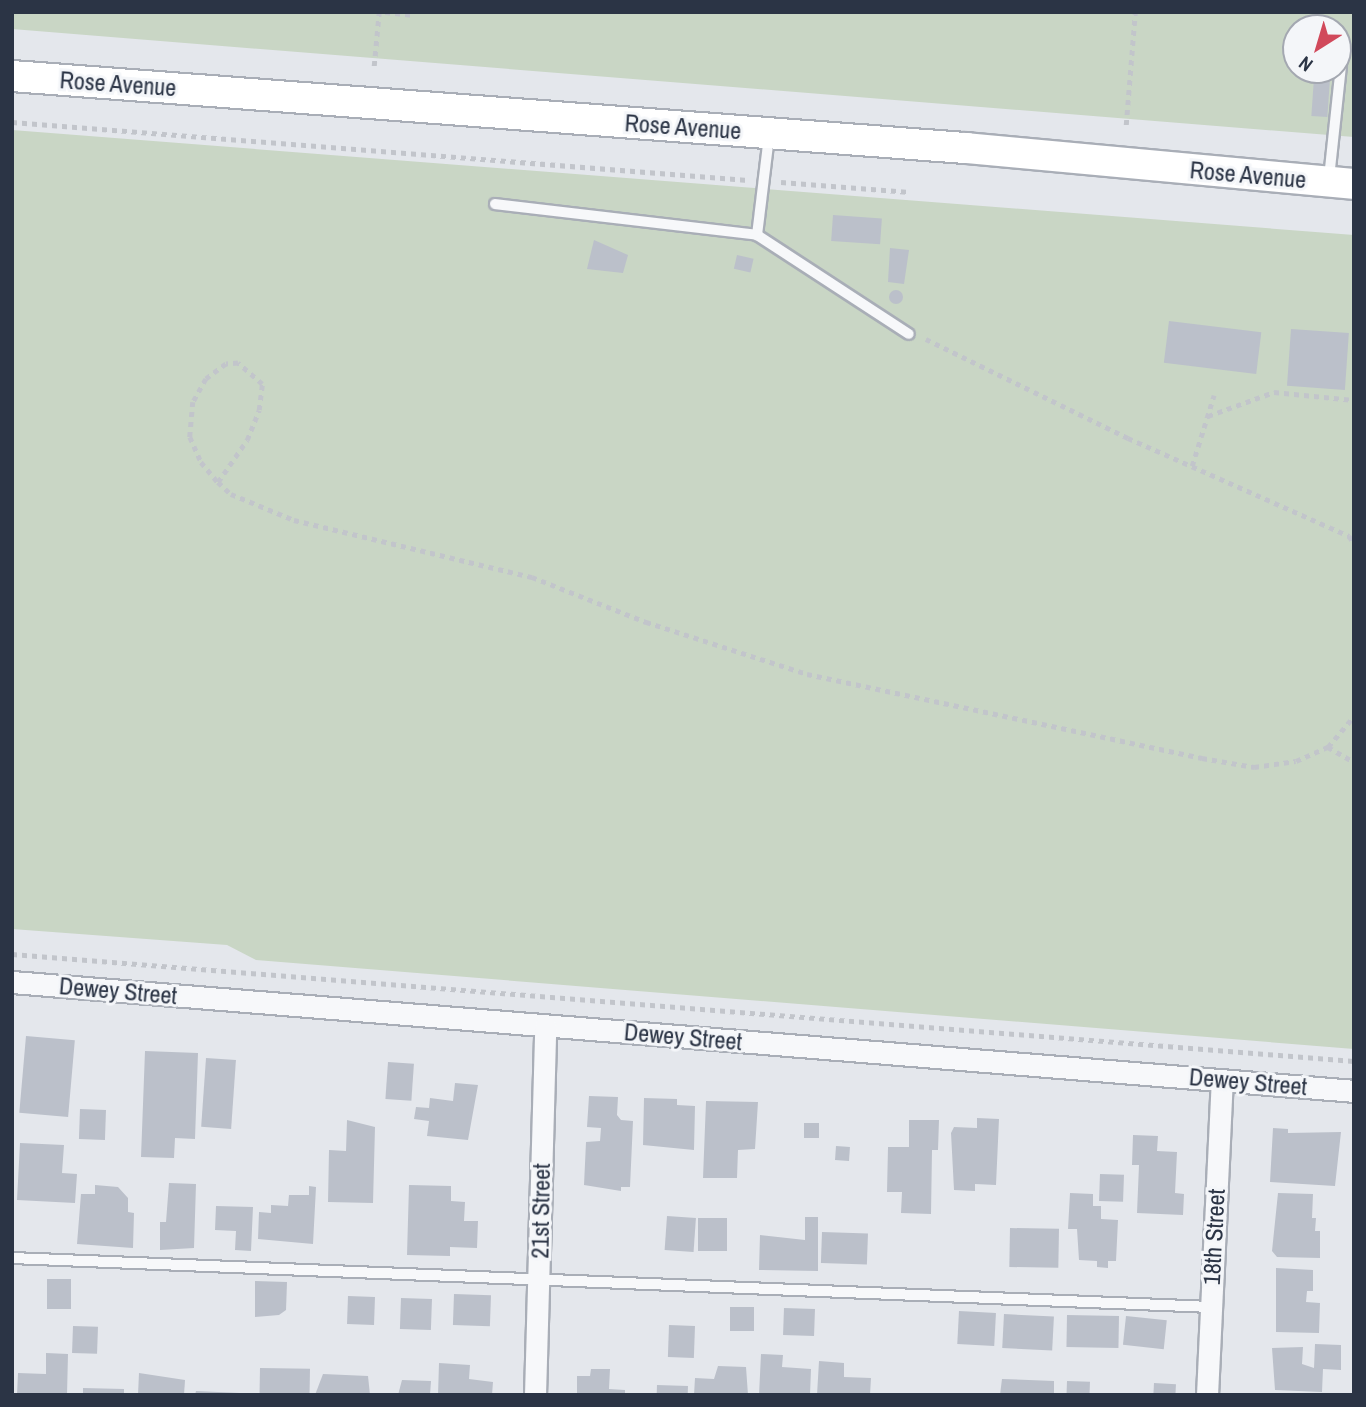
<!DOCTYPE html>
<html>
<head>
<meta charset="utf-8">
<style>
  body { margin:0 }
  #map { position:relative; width:1366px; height:1407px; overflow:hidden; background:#e4e7ec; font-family:"Archivo Narrow",sans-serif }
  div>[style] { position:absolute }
  .green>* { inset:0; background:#c9d6c5 }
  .building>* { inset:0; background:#bbc0ca; transform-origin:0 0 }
  .round { border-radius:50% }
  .path>* { height:4.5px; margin-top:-2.25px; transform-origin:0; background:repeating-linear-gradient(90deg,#c2c5cb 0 5px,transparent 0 10px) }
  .roads { filter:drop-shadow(2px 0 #a9aeb7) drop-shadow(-2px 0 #a9aeb7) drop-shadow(0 2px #a9aeb7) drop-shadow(0 -2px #a9aeb7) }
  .lane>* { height:10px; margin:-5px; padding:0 5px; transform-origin:5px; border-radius:5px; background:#f7f8fa }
  .street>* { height:21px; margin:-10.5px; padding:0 10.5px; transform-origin:10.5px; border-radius:10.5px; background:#f7f8fa }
  .secondary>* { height:30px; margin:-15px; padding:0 15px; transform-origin:15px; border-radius:15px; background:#fff }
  span { translate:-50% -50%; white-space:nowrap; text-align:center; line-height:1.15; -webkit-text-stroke:6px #f4f6f9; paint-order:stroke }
  .street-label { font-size:24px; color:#2b3445 }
  .frame { position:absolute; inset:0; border:14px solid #2b3445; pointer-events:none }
  .north { position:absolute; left:1282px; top:14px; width:70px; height:70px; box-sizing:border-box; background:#f4f6f9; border:2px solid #a4a8b1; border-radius:50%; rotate:217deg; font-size:19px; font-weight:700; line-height:28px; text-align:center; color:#2b3445 }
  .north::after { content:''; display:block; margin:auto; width:24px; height:32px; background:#d1495b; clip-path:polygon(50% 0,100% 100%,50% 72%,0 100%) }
</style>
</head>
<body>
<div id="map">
  <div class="green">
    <div style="clip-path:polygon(evenodd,12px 12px,1354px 12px,1354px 137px,12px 29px,12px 12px,1296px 28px,1338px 28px,1338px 70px,1296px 70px,1296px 28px)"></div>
    <div style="clip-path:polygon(12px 130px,1354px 235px,1354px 1049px,256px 960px,227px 945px,12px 929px)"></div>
  </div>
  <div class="building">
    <div style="left:1314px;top:78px;width:16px;height:38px;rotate:4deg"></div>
    <div style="left:833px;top:215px;width:49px;height:26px;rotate:4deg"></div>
    <div style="clip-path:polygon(594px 240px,628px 255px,623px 273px,587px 269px)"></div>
    <div style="clip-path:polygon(890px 248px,909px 250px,904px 284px,888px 282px)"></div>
    <div style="left:737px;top:255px;width:17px;height:14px;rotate:13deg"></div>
    <div class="round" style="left:889px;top:290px;width:14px;height:14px"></div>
    <div style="left:1169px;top:321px;width:93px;height:42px;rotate:7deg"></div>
    <div style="left:1291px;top:329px;width:58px;height:57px;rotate:4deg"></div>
    <div style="left:26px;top:1036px;width:49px;height:77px;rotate:5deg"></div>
    <div style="clip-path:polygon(145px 1051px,198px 1053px,195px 1139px,175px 1138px,174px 1158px,141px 1157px)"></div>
    <div style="left:206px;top:1058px;width:30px;height:69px;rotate:4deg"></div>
    <div style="left:388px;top:1062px;width:26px;height:37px;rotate:4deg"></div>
    <div style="clip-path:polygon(455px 1083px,478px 1085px,468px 1140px,427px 1136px,429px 1121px,414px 1119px,416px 1107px,429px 1108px,430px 1098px,453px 1101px)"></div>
    <div style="clip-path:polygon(589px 1096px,618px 1097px,617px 1115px,621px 1120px,633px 1121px,630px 1187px,621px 1187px,621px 1191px,584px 1185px,586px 1142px,600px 1141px,601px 1128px,587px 1127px)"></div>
    <div style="clip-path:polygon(644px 1098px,677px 1099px,677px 1105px,695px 1106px,694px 1150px,643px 1145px)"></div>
    <div style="clip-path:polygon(706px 1101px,758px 1102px,755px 1149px,738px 1150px,737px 1178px,703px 1178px)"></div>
    <div style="left:80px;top:1109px;width:26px;height:30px;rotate:2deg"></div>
    <div style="clip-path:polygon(977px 1118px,999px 1119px,996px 1185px,975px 1184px,975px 1191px,954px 1190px,951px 1133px,954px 1127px,977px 1128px)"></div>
    <div style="clip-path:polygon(347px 1120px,375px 1127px,373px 1203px,328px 1202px,329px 1150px,346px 1151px)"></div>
    <div style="clip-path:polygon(909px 1120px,939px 1120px,938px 1150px,932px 1150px,931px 1214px,901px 1213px,902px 1192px,887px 1192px,888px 1147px,909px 1147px)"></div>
    <div style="left:804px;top:1123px;width:15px;height:15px"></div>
    <div style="clip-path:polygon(1273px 1128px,1288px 1129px,1288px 1133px,1341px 1132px,1335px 1186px,1270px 1182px)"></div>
    <div style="clip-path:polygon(1133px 1135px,1158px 1136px,1157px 1151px,1177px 1152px,1175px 1193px,1184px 1194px,1183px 1215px,1137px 1213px,1139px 1165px,1132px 1165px)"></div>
    <div style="clip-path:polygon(20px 1143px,64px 1145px,62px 1173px,77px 1174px,75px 1203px,17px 1200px)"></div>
    <div style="left:836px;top:1146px;width:14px;height:14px;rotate:4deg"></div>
    <div style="left:1100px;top:1174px;width:24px;height:27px;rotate:2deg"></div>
    <div style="clip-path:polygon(169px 1183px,196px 1184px,194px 1248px,160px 1250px,160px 1222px,166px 1222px)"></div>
    <div style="clip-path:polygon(95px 1185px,118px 1187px,128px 1198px,128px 1212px,134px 1213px,133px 1248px,77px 1244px,81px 1194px,95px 1194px)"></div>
    <div style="clip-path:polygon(409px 1185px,451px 1186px,451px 1201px,465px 1202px,464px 1221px,478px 1221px,477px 1248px,450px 1247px,450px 1256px,407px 1255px)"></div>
    <div style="clip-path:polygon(309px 1186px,316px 1187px,313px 1244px,258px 1239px,259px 1212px,271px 1213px,271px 1205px,288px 1206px,289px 1195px,309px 1195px)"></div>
    <div style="clip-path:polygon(1070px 1193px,1093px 1194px,1093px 1206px,1101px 1206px,1101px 1219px,1118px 1220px,1116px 1261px,1108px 1261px,1108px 1268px,1097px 1267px,1097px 1261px,1079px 1260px,1077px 1229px,1068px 1229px)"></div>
    <div style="clip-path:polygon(1278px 1193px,1313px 1194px,1312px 1218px,1316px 1218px,1315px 1231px,1320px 1231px,1320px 1258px,1277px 1257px,1272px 1251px)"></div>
    <div style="clip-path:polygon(216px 1206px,253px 1207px,251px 1251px,235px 1250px,236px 1231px,215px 1230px)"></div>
    <div style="left:667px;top:1216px;width:29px;height:34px;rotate:4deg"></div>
    <div style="clip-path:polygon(805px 1217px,818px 1217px,818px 1271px,759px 1270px,760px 1235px,805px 1240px)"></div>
    <div style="left:698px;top:1218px;width:29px;height:33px"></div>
    <div style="left:1010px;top:1228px;width:49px;height:39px;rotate:1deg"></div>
    <div style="left:822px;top:1232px;width:46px;height:31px;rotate:2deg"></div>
    <div style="clip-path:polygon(1276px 1268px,1313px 1270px,1313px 1291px,1307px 1291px,1306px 1302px,1320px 1303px,1319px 1333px,1276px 1332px)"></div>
    <div style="left:47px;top:1279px;width:24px;height:30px"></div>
    <div style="clip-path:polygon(255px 1281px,287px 1282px,286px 1310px,279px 1315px,255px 1317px)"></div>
    <div style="left:454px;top:1294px;width:37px;height:31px;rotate:2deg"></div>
    <div style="left:348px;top:1296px;width:27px;height:28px;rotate:2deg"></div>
    <div style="left:401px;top:1298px;width:31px;height:31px;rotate:2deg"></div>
    <div style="left:730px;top:1307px;width:24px;height:24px"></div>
    <div style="left:784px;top:1308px;width:31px;height:27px;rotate:2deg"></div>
    <div style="left:959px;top:1311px;width:37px;height:33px;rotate:3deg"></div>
    <div style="left:1004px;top:1314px;width:50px;height:34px;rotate:3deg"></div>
    <div style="left:1067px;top:1315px;width:52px;height:32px;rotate:1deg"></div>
    <div style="left:1126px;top:1316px;width:41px;height:29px;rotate:6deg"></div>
    <div style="left:669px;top:1325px;width:26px;height:32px;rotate:2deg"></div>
    <div style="left:73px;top:1326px;width:25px;height:27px;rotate:2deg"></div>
    <div style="clip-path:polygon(1315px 1344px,1341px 1345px,1341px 1370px,1323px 1369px,1322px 1392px,1275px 1390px,1272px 1348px,1303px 1347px,1302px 1364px,1314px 1368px)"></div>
    <div style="clip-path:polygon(46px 1353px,68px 1354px,67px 1395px,17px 1395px,18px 1373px,46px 1374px)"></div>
    <div style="clip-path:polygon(761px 1354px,783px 1355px,782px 1367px,811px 1369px,810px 1395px,759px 1395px)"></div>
    <div style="clip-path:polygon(819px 1361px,844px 1363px,844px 1377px,871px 1378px,870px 1395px,817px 1395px)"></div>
    <div style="clip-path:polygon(439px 1363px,470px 1365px,469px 1379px,493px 1382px,492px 1395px,438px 1395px)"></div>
    <div style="clip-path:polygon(718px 1366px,746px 1367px,748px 1395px,694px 1395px,695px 1378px,714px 1379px)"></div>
    <div style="left:260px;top:1368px;width:50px;height:27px;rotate:1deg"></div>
    <div style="clip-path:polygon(591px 1369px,610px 1369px,609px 1389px,625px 1390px,625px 1395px,577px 1395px,577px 1376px,590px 1376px)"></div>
    <div style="clip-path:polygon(139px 1373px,185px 1380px,184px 1395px,138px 1395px)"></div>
    <div style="clip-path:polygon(323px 1374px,368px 1376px,370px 1395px,315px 1395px)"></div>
    <div style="clip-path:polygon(1002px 1379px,1054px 1381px,1054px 1395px,1000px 1395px)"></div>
    <div style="clip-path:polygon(402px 1380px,431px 1381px,430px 1395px,398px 1395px)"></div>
    <div style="left:1067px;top:1381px;width:23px;height:14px;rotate:2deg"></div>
    <div style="left:1154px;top:1383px;width:22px;height:12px;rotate:3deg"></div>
    <div style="left:657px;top:1385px;width:31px;height:10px;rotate:2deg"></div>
    <div style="clip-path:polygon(83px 1388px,124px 1389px,124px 1395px,83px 1395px)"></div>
    <div style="clip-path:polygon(196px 1391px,240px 1393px,240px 1395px,195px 1395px)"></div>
  </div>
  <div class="path">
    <div style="left:385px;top:12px;width:29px;rotate:6deg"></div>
    <div style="left:374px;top:66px;width:54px;rotate:-84.7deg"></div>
    <div style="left:12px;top:122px;width:738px;rotate:4.51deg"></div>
    <div style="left:1126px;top:125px;width:113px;rotate:-85.4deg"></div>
    <div style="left:781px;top:182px;width:129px;rotate:4.4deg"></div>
    <div style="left:926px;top:339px;width:225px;rotate:26.1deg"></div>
    <div style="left:1128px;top:438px;width:242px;rotate:23.9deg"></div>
    <div style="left:1349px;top:536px;width:9px;rotate:54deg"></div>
    <div style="left:1208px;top:416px;width:70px;rotate:-20deg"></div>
    <div style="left:1274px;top:392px;width:80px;rotate:5.7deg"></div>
    <div style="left:1192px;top:466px;width:74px;rotate:-72.8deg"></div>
    <div style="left:218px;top:482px;width:51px;rotate:-55.4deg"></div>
    <div style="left:247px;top:440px;width:32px;rotate:-68deg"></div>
    <div style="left:259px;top:410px;width:26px;rotate:-83deg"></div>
    <div style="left:262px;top:384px;width:32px;rotate:-139deg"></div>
    <div style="left:238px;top:363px;width:12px;rotate:175deg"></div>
    <div style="left:226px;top:364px;width:25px;rotate:143deg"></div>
    <div style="left:206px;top:379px;width:26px;rotate:119deg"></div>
    <div style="left:193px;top:402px;width:35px;rotate:95deg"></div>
    <div style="left:190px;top:437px;width:27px;rotate:66deg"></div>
    <div style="left:201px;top:462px;width:26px;rotate:50deg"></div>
    <div style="left:218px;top:482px;width:18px;rotate:43deg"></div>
    <div style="left:231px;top:494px;width:68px;rotate:22.4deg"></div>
    <div style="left:294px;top:520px;width:245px;rotate:13.5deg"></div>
    <div style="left:532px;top:577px;width:123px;rotate:21.5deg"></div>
    <div style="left:646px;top:622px;width:169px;rotate:17.9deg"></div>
    <div style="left:807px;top:674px;width:404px;rotate:12deg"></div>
    <div style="left:1202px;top:758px;width:53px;rotate:9.8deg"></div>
    <div style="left:1254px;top:767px;width:42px;rotate:-8.1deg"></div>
    <div style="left:1296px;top:761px;width:35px;rotate:-24deg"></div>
    <div style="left:1328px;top:747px;width:40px;rotate:-50deg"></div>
    <div style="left:1328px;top:747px;width:30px;rotate:30deg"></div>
    <div style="left:12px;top:954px;width:1346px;rotate:4.56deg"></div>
  </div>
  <div class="roads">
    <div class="lane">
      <div style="left:769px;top:136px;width:100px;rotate:96.9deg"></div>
      <div style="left:757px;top:235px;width:181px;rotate:33.1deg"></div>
      <div style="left:1329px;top:178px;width:113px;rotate:-83.9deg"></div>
      <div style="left:495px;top:204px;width:264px;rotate:6.7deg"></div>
      <div style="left:12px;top:1258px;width:1199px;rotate:2.34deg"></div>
    </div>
    <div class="street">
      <div style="left:12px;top:982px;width:1346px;rotate:4.64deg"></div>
      <div style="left:535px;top:1395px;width:369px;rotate:-88.4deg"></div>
      <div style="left:1207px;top:1395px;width:315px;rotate:-87.3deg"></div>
    </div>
    <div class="secondary">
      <div style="left:12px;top:76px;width:957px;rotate:4.32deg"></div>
      <div style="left:966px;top:148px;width:390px;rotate:5.3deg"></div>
    </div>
  </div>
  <div class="street-label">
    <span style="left:118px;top:84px;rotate:4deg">Rose Avenue</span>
    <span style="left:683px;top:127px;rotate:4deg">Rose Avenue</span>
    <span style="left:1248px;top:175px;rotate:5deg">Rose Avenue</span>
    <span style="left:118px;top:991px;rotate:5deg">Dewey Street</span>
    <span style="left:683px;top:1037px;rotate:5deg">Dewey Street</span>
    <span style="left:1248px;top:1082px;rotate:5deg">Dewey Street</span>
    <span style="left:541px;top:1211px;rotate:-89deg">21st Street</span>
    <span style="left:1214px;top:1237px;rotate:-87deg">18th Street</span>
  </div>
  <div class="frame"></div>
  <div class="north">N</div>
</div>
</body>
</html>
